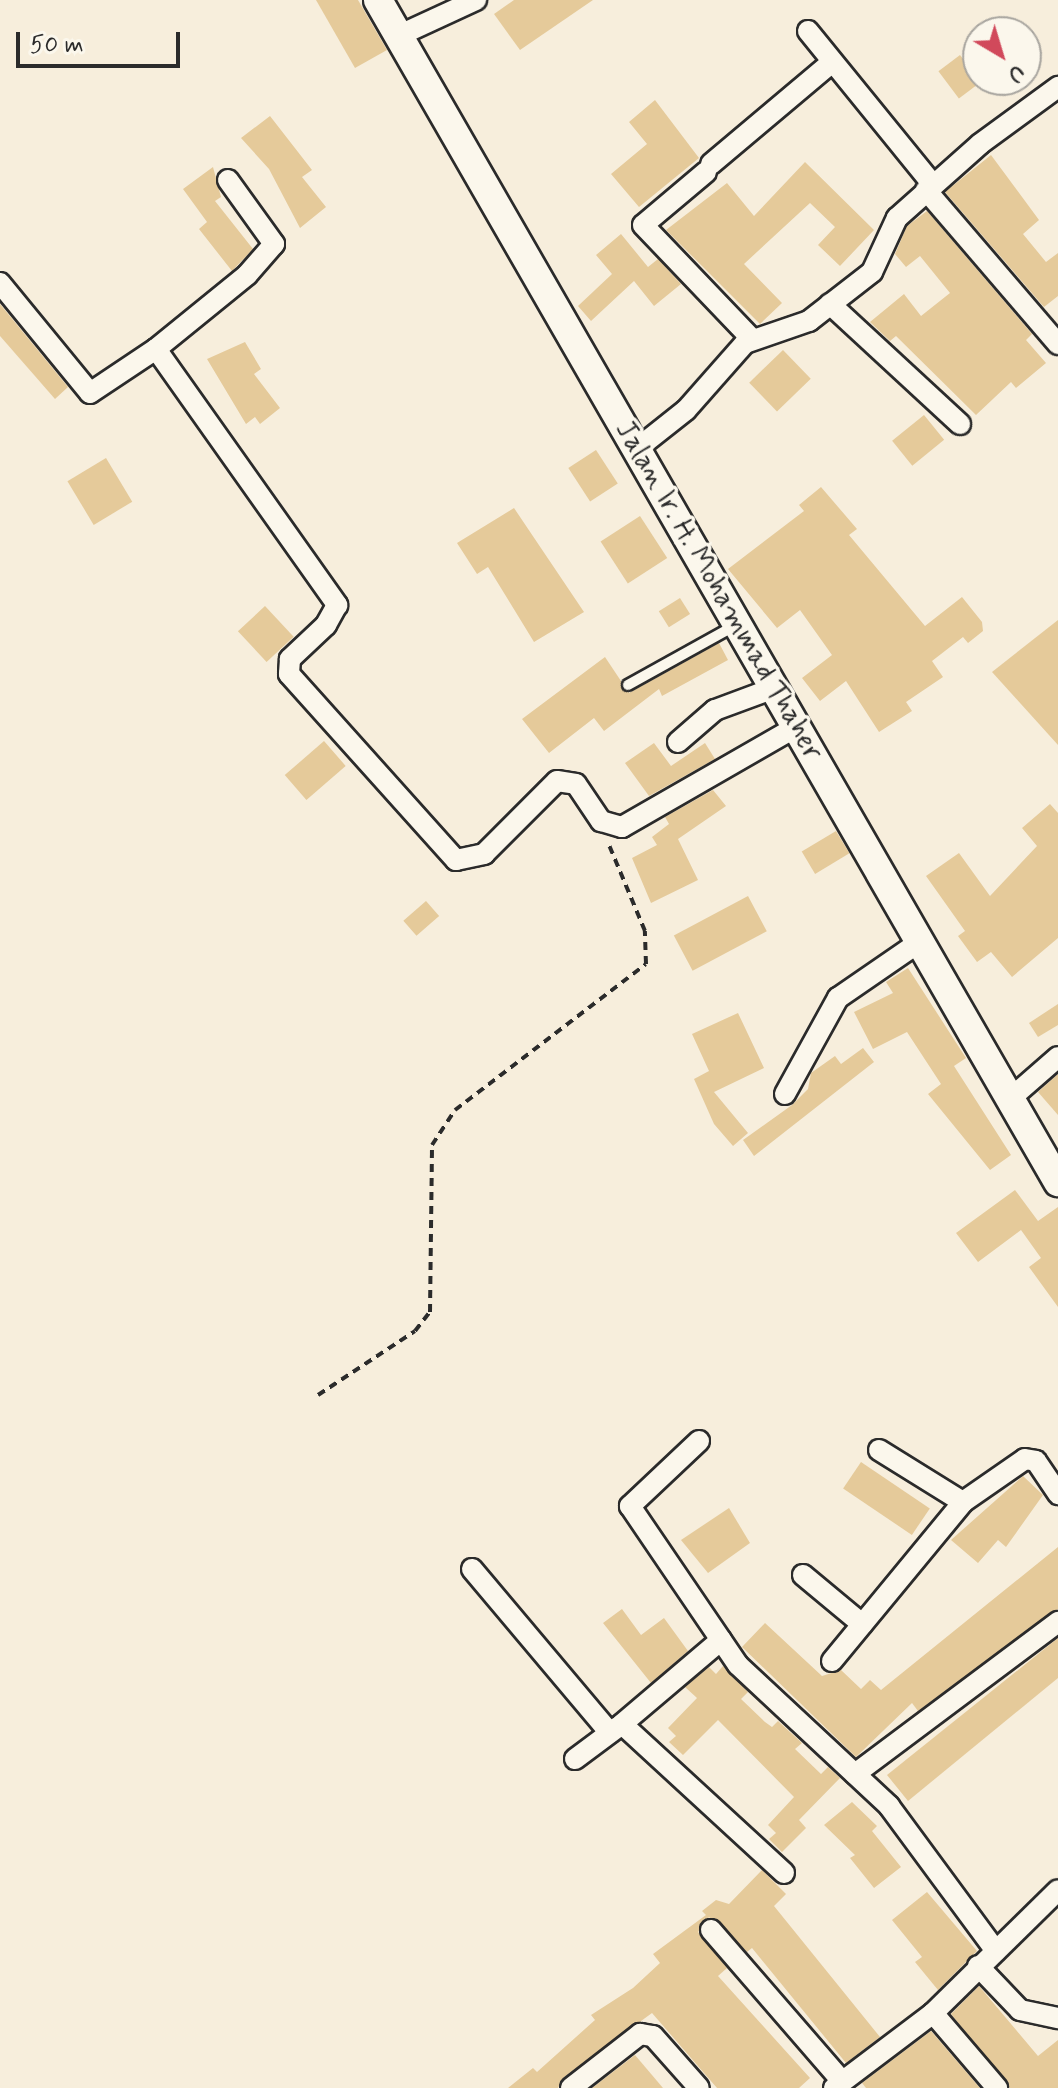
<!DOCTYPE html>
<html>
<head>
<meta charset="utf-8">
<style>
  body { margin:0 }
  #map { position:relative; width:1058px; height:2088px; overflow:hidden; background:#f7eedc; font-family:Mynerve,sans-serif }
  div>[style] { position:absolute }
  .building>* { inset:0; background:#e5ca9a; transform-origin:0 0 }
  .path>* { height:4px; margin-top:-2px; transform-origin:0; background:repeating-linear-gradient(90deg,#2b2b2b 0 8px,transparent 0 14px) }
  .roads { filter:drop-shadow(2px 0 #2b2b2b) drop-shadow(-2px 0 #2b2b2b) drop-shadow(0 2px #2b2b2b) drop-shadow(0 -2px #2b2b2b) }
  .service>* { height:10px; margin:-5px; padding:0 5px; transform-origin:5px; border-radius:5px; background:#fbf7ec }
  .minor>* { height:20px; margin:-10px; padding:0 10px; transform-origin:10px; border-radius:10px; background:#fbf7ec }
  .secondary>* { height:28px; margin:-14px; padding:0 14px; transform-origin:14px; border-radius:14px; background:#fbf7ec }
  span { translate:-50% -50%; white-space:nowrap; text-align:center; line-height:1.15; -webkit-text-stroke:7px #fbf7ec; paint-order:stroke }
  .street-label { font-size:28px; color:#2b2b2b }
  .north { position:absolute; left:962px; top:16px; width:80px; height:80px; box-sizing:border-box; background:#fbf7ec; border:2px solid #a8a59f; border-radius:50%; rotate:142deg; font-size:22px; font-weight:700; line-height:32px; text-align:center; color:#2b2b2b }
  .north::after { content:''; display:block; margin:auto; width:28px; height:36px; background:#d1495b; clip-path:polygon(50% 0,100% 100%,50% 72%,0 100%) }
  .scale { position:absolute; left:16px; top:32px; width:164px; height:36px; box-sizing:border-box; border:4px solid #2b2b2b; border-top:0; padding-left:10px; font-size:24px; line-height:28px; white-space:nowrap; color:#2b2b2b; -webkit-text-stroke:6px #fbf7ec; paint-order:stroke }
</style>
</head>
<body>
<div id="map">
  <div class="building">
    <div style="clip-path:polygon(316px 0,358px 0,387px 50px,355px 68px)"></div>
    <div style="clip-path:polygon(514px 0,593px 0,520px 50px,494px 14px)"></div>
    <div style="left:960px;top:55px;width:34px;height:27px;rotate:53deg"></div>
    <div style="clip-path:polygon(655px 100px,699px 158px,639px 207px,611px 174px,647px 144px,629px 122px)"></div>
    <div style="clip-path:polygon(270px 116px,312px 170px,302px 177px,326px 207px,300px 228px,269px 169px,241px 138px)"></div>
    <div style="clip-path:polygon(991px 155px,1039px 220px,1023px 234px,1046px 262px,1058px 253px,1058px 296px,1044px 307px,945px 192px)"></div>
    <div style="clip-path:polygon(805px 162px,874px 230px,840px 266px,818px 245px,835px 227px,810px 203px,744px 264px,782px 303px,760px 324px,666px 230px,727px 183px,754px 216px)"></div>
    <div style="clip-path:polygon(213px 167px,221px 197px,215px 201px,253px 249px,232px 271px,199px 229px,207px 222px,183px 189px)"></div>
    <div style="clip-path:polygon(927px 211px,1032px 334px,1026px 340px,1046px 363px,1016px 388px,1011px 382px,976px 415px,896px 336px,890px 341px,870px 322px,904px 294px,921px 316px,950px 293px,920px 256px,906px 267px,895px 254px,907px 226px)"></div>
    <div style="clip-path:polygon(621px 234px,648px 267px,658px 259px,681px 284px,654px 306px,634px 281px,591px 321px,578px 306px,612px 274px,596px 255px)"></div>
    <div style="clip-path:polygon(0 304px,68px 387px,55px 399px,0 336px)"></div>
    <div style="clip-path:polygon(245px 342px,261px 369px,254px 374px,280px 408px,260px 424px,255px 417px,246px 424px,207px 359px)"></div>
    <div style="left:783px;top:350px;width:40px;height:47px;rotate:46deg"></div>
    <div style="left:924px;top:415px;width:32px;height:41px;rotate:51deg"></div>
    <div style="left:596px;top:450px;width:40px;height:33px;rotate:57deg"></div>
    <div style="left:106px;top:458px;width:51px;height:45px;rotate:59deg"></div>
    <div style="clip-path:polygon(821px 487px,857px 529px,849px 535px,925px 626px,962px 597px,982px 622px,983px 631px,968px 643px,963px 637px,932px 661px,943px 677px,906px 702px,912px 711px,879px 732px,846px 681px,820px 701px,802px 678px,832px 655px,800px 610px,777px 628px,728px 569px,804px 511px,799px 505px)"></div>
    <div style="clip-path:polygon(514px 508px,584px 612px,534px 642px,488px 567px,477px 574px,457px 543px)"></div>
    <div style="left:640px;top:516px;width:50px;height:47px;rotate:57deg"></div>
    <div style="left:680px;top:598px;width:19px;height:25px;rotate:58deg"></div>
    <div style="left:265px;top:606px;width:42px;height:37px;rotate:47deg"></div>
    <div style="clip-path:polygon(1058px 620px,1058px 745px,992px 672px)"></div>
    <div style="clip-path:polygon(719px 643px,728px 660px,662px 696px,659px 689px,604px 731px,594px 718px,549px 753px,522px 719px,605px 657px,629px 693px)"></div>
    <div style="left:324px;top:741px;width:33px;height:52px;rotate:49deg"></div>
    <div style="clip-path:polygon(654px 743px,671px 766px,705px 743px,715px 759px,649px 796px,625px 763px)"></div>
    <div style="clip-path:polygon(713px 790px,726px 806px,678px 839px,698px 880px,651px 903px,632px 858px,657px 845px,652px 837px,669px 824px,665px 817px)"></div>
    <div style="clip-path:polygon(1050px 804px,1058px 813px,1058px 938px,1012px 977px,991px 952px,977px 962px,958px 936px,965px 931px,926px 876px,959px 853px,990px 896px,1037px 846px,1022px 828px)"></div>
    <div style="left:836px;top:831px;width:26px;height:40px;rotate:59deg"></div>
    <div style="left:748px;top:896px;width:40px;height:84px;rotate:62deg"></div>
    <div style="left:426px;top:901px;width:20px;height:30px;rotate:49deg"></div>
    <div style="clip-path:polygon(908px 968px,966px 1058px,954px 1066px,1011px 1155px,990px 1170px,928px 1094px,941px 1084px,907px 1032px,873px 1049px,854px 1012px,893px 993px,886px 982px)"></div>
    <div style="clip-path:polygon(1058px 1004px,1058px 1025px,1038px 1037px,1029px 1023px)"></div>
    <div style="clip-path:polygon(738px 1013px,764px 1068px,714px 1092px,748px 1133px,733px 1146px,714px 1124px,694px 1079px,709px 1071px,692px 1034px)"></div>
    <div style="clip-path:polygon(863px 1048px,874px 1062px,754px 1156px,743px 1140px,792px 1105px,808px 1089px,811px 1073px,835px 1056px,841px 1064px)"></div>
    <div style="clip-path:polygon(1058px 1074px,1058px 1115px,1038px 1092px)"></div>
    <div style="clip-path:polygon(1015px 1190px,1038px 1221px,1058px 1207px,1058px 1307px,1029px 1267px,1041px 1258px,1021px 1230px,978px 1262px,956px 1233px)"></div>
    <div style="left:861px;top:1462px;width:83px;height:32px;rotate:34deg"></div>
    <div style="clip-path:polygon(1023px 1476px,1043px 1495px,1006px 1547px,998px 1540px,978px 1563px,951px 1540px)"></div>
    <div style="clip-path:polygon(729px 1508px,750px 1543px,708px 1573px,681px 1540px)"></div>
    <div style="clip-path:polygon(1058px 1547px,1058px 1609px,918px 1711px,912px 1703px,856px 1757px,742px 1647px,765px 1623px,822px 1676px,841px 1670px,861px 1689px,870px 1680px,881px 1690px)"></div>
    <div style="clip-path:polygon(622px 1609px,641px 1635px,664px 1618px,688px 1651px,651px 1683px,603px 1623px)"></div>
    <div style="clip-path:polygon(1058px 1638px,1058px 1678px,908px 1801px,887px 1775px)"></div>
    <div style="clip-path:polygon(723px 1666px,748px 1692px,741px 1699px,765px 1722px,772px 1727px,778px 1721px,802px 1743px,795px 1749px,821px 1774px,828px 1767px,840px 1778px,799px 1820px,806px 1828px,782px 1852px,769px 1839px,776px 1833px,768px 1825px,794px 1797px,718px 1720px,683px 1755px,669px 1742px,676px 1736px,668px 1728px,697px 1698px,685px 1687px,709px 1667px,716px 1674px)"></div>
    <div style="clip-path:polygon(852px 1802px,877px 1826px,872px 1831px,901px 1867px,874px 1888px,850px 1858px,855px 1855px,824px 1825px)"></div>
    <div style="clip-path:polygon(762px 1870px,786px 1894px,774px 1906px,880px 2037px,846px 2063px,752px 1948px,747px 1952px,709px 1917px,698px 1932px,727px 1968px,718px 1976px,810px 2078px,799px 2088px,717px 2088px,652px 2013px,563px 2078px,558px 2088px,508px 2088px,533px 2068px,537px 2072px,595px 2020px,591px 2015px,633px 1988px,660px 1963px,653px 1954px,706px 1915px,702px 1911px,716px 1900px,729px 1904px)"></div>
    <div style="clip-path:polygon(927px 1892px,977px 1951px,938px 1990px,915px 1962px,922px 1957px,892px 1920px)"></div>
    <div style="clip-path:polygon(979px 1986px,1038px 2056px,1058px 2040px,1058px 2088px,1010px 2088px,951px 2014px)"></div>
    <div style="clip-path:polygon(931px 2031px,980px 2088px,866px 2088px,862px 2083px)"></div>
    <div style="clip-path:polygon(635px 2055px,663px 2088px,592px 2088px)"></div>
  </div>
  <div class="path">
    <div style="left:318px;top:1395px;width:116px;rotate:-33.4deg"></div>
    <div style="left:415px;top:1331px;width:24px;rotate:-52deg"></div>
    <div style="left:430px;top:1312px;width:167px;rotate:-89.3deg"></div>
    <div style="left:432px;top:1145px;width:42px;rotate:-56.7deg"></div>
    <div style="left:455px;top:1110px;width:240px;rotate:-37.4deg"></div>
    <div style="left:646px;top:964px;width:33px;rotate:-92deg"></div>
    <div style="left:645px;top:931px;width:93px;rotate:-112.7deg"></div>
  </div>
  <div class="roads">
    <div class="service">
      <div style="left:628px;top:685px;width:124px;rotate:-29.1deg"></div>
    </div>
    <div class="minor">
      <div style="left:808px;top:31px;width:198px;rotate:50.9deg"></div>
      <div style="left:398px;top:36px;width:86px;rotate:-24.8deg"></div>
      <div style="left:711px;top:164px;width:158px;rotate:-40.1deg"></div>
      <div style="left:706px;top:172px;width:82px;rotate:139.9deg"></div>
      <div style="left:643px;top:225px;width:158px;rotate:46.3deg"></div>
      <div style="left:228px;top:180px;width:79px;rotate:54.3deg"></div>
      <div style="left:274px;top:244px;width:41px;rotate:131.1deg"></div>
      <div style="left:247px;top:275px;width:117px;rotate:140.9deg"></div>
      <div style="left:156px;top:349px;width:314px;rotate:54.7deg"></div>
      <div style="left:337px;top:605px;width:23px;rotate:119deg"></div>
      <div style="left:326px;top:625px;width:50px;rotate:136.6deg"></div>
      <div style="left:290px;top:659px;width:15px;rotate:94deg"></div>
      <div style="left:289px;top:674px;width:250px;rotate:48.1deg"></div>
      <div style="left:456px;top:860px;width:29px;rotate:-12deg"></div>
      <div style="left:484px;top:854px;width:103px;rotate:-45deg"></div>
      <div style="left:557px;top:781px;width:19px;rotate:9deg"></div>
      <div style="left:576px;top:784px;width:45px;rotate:56deg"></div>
      <div style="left:601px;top:821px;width:22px;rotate:16deg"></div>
      <div style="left:622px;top:827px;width:201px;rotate:-29.9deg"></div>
      <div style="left:926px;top:190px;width:203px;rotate:49.4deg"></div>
      <div style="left:0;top:283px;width:142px;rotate:50.7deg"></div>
      <div style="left:90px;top:393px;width:79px;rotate:-33.7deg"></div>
      <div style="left:830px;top:304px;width:177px;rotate:42.7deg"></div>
      <div style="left:638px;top:448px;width:61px;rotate:-38.4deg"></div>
      <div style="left:686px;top:410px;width:89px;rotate:-48.6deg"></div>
      <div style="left:745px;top:343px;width:68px;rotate:-19deg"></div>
      <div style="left:809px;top:321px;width:80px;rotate:-37.9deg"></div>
      <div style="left:872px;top:272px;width:60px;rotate:-65.2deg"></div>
      <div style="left:897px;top:218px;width:111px;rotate:-41.7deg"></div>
      <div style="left:980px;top:144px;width:97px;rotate:-36.2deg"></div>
      <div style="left:678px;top:742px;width:49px;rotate:-40.9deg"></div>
      <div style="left:715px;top:710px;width:63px;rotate:-20.4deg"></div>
      <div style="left:785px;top:1094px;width:110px;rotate:-61.1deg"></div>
      <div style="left:838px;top:998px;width:97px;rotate:-34.5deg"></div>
      <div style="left:1011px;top:1098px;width:62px;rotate:-41.1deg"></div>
      <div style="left:699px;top:1441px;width:95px;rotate:136.7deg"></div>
      <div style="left:630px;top:1506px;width:192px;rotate:55.8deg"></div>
      <div style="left:738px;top:1665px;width:207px;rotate:43deg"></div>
      <div style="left:889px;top:1806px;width:180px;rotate:53.6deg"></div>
      <div style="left:879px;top:1450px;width:99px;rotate:31.8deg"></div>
      <div style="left:963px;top:1502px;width:75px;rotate:-34.7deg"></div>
      <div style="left:1025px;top:1459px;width:11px;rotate:10deg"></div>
      <div style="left:1036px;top:1461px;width:40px;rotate:56deg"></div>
      <div style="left:472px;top:1569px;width:214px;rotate:49.9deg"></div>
      <div style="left:803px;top:1575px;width:77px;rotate:39.7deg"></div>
      <div style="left:721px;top:1640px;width:130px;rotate:139.7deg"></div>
      <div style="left:622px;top:1724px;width:220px;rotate:42.6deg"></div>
      <div style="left:832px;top:1661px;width:206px;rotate:-50.5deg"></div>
      <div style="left:575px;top:1759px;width:54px;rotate:-36.7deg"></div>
      <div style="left:855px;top:1774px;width:254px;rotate:-36.8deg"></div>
      <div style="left:711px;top:1930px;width:200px;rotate:49.1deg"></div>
      <div style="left:978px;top:1966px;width:61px;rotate:46.3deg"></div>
      <div style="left:1020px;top:2010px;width:39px;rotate:12deg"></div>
      <div style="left:933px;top:2013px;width:99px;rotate:49.5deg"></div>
      <div style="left:571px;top:2088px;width:88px;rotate:-38deg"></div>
      <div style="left:640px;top:2034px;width:13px;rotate:9deg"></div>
      <div style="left:653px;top:2036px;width:69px;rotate:48.5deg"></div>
      <div style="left:834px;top:2088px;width:124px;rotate:-37.1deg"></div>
      <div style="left:933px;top:2013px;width:175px;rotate:-44.5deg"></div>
    </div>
    <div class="secondary">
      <div style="left:378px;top:0;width:1364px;rotate:60.09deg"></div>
    </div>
  </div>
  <div class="street-label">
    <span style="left:718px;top:591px;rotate:60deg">Jalan Ir. H. Mohammad Thaher</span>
  </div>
  <div class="north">U</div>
  <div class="scale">50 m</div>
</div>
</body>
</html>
